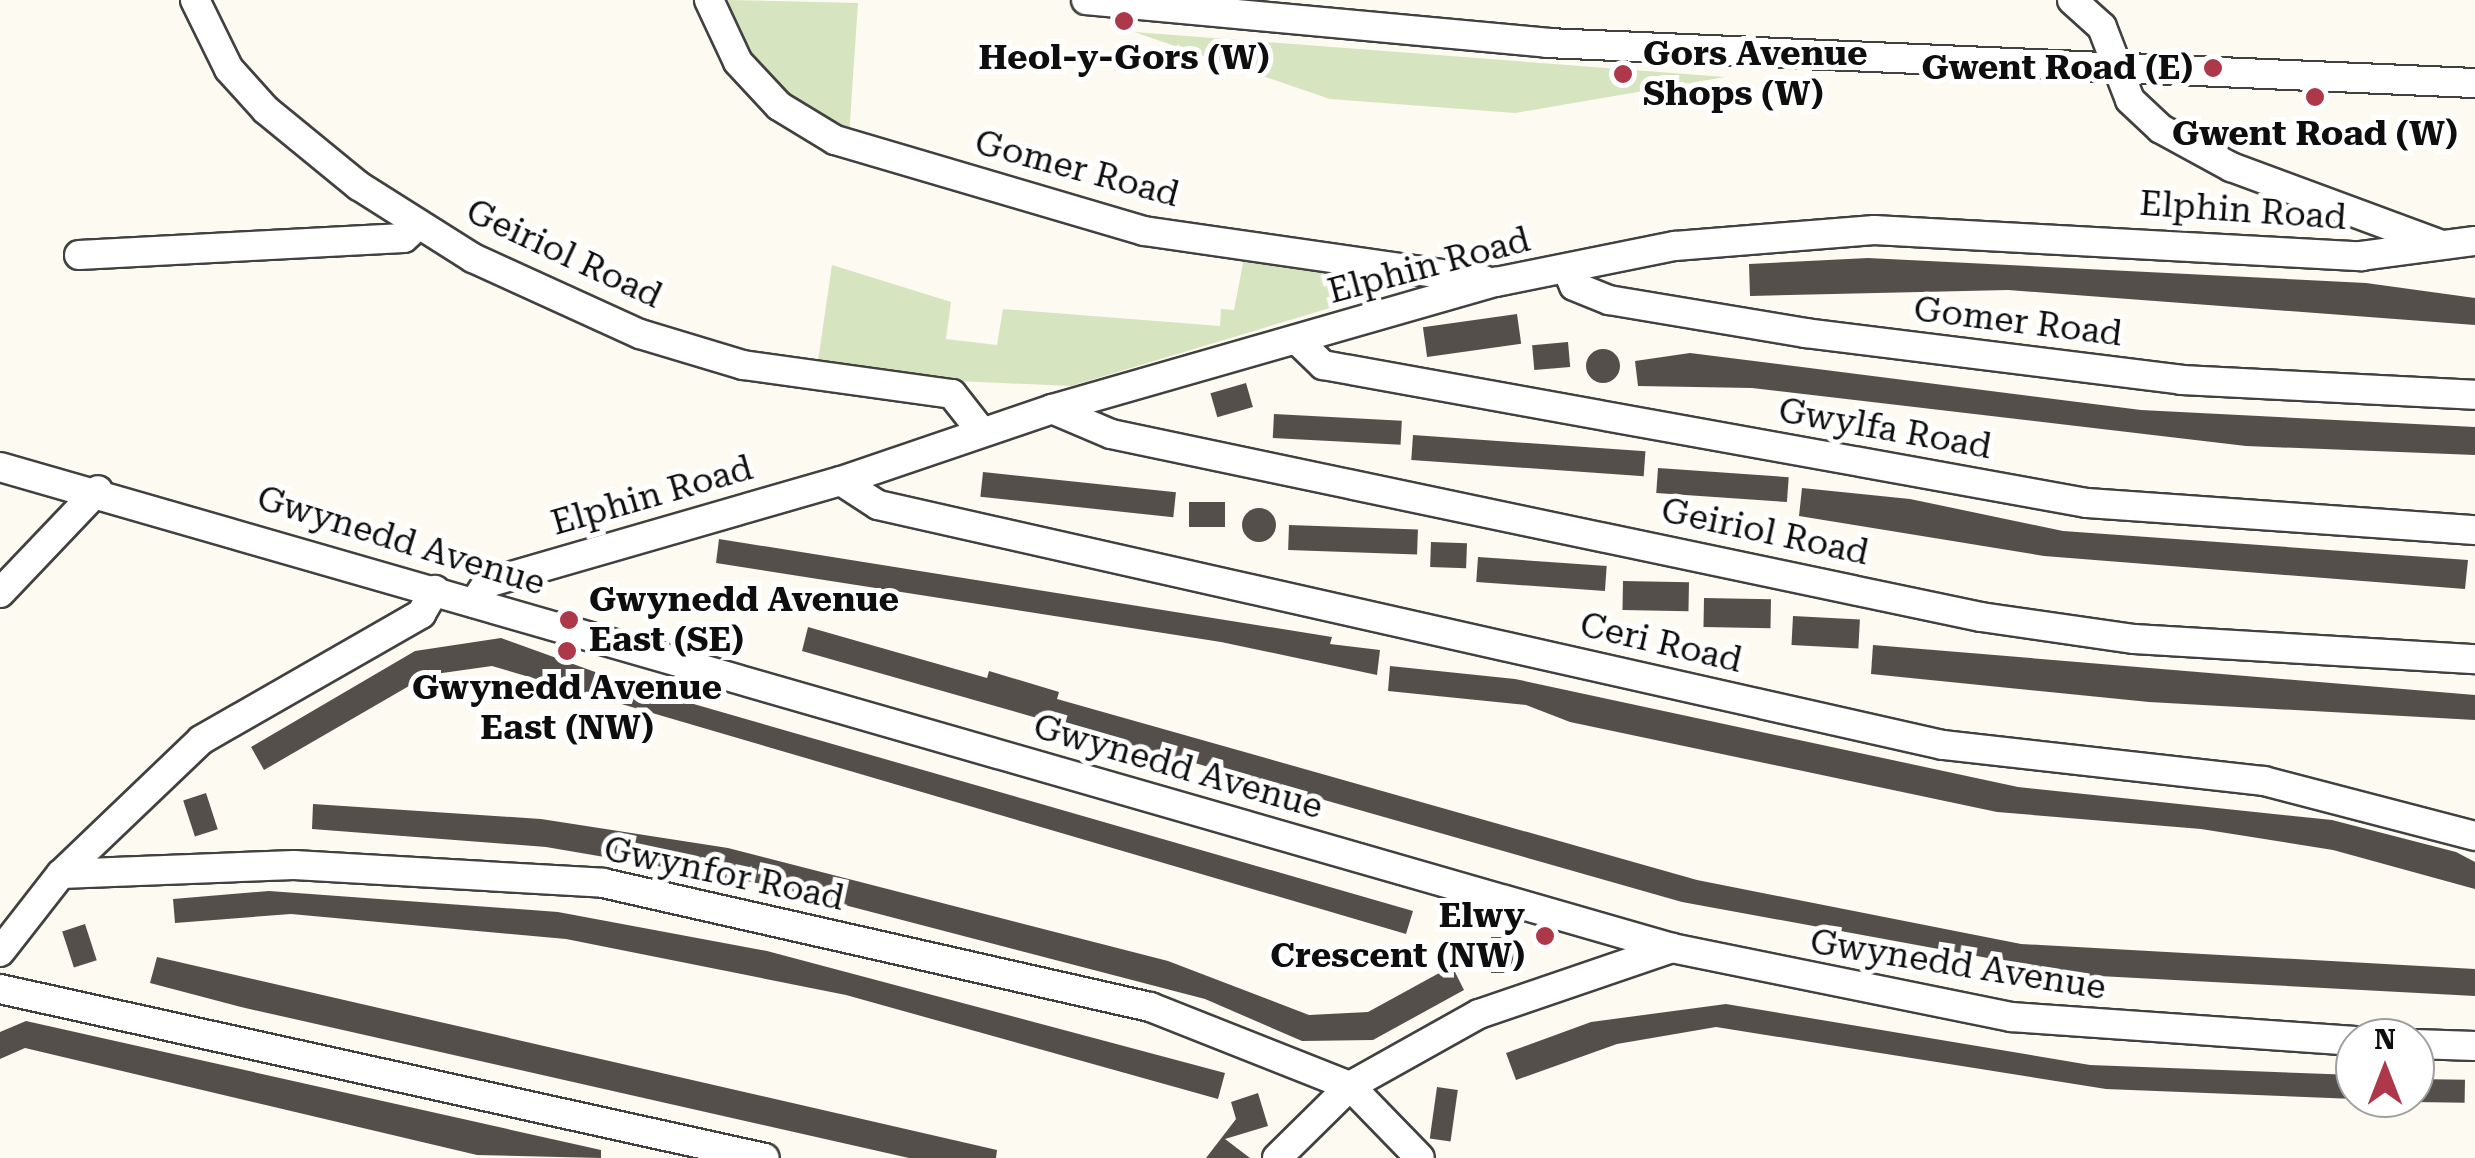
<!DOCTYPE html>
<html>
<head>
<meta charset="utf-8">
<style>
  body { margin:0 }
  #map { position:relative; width:2475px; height:1158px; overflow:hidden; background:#fdfaf1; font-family:"Roboto Serif",serif }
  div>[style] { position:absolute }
  .green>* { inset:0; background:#d6e4bf }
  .building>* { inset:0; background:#554f4c; transform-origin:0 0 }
  .round { border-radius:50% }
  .roads { filter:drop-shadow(2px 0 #414141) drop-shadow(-2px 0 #414141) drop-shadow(0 2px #414141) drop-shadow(0 -2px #414141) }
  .minor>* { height:28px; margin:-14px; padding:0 14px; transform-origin:14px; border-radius:14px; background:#fff }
  .dots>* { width:28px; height:28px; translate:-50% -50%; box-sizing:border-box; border:5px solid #fff; border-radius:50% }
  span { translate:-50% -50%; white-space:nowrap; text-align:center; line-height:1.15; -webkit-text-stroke:10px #fff; paint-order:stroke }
  .poi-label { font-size:35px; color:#0e0e0e; font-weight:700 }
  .left { translate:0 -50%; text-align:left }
  .right { translate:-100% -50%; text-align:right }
  .street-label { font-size:35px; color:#0e0e0e }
  .north { position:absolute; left:2335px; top:1018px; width:100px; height:100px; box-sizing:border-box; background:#fff; border:2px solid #9f9f9f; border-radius:50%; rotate:0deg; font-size:28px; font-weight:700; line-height:40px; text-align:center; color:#0e0e0e }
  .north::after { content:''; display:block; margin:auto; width:35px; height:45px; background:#ac3849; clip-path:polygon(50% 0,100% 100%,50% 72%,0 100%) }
</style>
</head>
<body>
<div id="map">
  <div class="green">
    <div style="clip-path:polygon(728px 0,858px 3px,849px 136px,765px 79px,738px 37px)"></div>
    <div style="clip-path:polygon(1134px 32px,1725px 77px,1515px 113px,1330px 99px)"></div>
    <div style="clip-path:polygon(1244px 258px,1413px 283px,1071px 386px,934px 380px,818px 361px,832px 265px,951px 302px,946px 339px,997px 345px,1003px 309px,1220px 326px,1221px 309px,1234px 310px)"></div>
  </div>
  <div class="building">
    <div style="clip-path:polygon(1868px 258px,2366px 283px,2475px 298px,2475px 325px,2008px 290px,1750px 296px,1749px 264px)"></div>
    <div style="left:1517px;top:314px;width:30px;height:95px;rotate:82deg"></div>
    <div style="left:1568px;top:342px;width:25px;height:36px;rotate:85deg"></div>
    <div class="round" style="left:1586px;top:349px;width:34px;height:34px"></div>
    <div style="clip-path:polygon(1690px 353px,2141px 410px,2475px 427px,2475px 455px,2246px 446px,1752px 388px,1638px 386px,1635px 361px)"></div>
    <div style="left:1246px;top:383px;width:25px;height:37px;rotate:74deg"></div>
    <div style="left:1274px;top:414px;width:128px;height:24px;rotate:3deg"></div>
    <div style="left:1413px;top:435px;width:233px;height:25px;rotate:4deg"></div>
    <div style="left:1658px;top:468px;width:131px;height:25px;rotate:4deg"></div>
    <div style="left:983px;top:472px;width:194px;height:25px;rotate:6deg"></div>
    <div style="clip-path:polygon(1802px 488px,1910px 499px,2063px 531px,2468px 560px,2465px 589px,2044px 556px,1799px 516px)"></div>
    <div style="left:1189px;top:502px;width:36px;height:25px"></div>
    <div class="round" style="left:1242px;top:508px;width:34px;height:34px"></div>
    <div style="left:1289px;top:525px;width:129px;height:25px;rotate:2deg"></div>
    <div style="clip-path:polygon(719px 539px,1332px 637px,1330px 644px,1380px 650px,1377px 675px,1221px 642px,716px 563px)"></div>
    <div style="left:1431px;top:542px;width:36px;height:25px;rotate:2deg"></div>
    <div style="left:1478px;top:557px;width:129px;height:25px;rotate:4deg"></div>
    <div style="left:1623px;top:581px;width:66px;height:29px;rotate:1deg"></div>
    <div style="left:1704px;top:598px;width:67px;height:29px;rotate:1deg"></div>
    <div style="left:1793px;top:616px;width:67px;height:29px;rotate:3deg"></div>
    <div style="clip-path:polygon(808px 627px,987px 678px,989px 671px,1059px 692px,1057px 699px,1697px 880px,2021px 944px,2475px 969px,2475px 996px,2080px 975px,1682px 902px,802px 651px)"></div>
    <div style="clip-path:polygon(501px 638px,645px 690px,1413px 911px,1406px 934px,492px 666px,428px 675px,264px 770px,251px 747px,415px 651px)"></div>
    <div style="clip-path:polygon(1873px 645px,2475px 695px,2475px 720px,2149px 702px,1871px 674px)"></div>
    <div style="clip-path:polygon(1390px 666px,1515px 679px,2018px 787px,2332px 820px,2456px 852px,2475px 862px,2475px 889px,2333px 850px,2201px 829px,1997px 812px,1570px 722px,1526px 705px,1388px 691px)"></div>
    <div style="left:206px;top:793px;width:38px;height:24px;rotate:72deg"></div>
    <div style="clip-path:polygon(313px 804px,541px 819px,728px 848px,1168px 961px,1309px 1015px,1368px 1012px,1452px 966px,1464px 990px,1373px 1040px,1302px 1041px,1205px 999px,768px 885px,546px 847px,312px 829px)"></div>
    <div style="clip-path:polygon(269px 891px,558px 912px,767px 951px,1225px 1073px,1218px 1099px,846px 995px,566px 939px,291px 914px,175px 923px,173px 899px)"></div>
    <div style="left:85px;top:924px;width:38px;height:24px;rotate:72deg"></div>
    <div style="left:1491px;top:937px;width:24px;height:36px"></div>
    <div style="clip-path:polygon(157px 957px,997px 1150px,996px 1158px,909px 1158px,241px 1007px,150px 983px)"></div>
    <div style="clip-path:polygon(1726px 1004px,2090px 1065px,2355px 1075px,2355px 1099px,2106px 1089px,1716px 1027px,1617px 1044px,1516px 1080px,1506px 1053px,1591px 1022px)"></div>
    <div style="clip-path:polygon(26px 1021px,601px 1150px,601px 1158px,477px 1155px,25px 1048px,0 1059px,0 1032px)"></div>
    <div style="left:2415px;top:1079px;width:50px;height:23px;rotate:1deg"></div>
    <div style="left:1437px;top:1087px;width:21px;height:52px;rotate:8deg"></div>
    <div style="clip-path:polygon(1258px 1093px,1268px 1126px,1225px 1139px,1250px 1158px,1206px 1158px,1236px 1119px,1231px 1102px)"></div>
  </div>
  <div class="roads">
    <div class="minor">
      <div style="left:195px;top:0;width:77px;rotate:63.8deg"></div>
      <div style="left:229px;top:69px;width:55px;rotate:47.9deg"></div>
      <div style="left:266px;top:110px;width:120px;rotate:39.3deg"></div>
      <div style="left:359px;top:186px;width:135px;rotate:32.3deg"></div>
      <div style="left:473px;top:258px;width:183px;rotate:24.5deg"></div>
      <div style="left:640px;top:334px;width:108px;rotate:16.8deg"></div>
      <div style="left:743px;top:365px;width:211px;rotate:7.9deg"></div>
      <div style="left:952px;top:394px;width:47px;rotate:51.9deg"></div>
      <div style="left:709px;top:0;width:68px;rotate:64.9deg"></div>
      <div style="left:738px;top:62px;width:60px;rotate:47deg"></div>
      <div style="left:779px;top:106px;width:66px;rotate:31.3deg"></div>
      <div style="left:835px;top:140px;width:322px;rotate:16.4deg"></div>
      <div style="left:1144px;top:231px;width:344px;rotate:8.2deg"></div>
      <div style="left:1086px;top:0;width:463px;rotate:5.3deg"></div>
      <div style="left:1547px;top:43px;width:929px;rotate:2.47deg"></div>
      <div style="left:2072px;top:0;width:40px;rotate:42deg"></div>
      <div style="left:2102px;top:27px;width:78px;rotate:69deg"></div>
      <div style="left:2130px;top:100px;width:42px;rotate:43.1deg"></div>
      <div style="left:2161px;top:129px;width:80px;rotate:28.5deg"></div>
      <div style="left:2231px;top:167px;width:222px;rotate:20.3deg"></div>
      <div style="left:79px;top:255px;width:325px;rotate:-3deg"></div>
      <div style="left:404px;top:238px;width:19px;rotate:-43deg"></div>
      <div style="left:1567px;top:270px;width:17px;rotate:66deg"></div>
      <div style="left:1574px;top:286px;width:38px;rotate:22deg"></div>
      <div style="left:1609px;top:300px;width:200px;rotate:9.5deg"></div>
      <div style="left:1806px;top:333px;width:378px;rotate:7.1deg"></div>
      <div style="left:2181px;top:380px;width:294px;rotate:2.9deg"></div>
      <div style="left:1297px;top:340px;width:36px;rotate:44deg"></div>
      <div style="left:1323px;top:365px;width:776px;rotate:10.24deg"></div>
      <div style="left:2087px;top:503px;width:389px;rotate:4deg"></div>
      <div style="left:1052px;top:409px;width:64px;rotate:23deg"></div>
      <div style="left:1111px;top:434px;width:889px;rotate:11.88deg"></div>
      <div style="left:1981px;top:617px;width:155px;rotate:8.2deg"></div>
      <div style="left:2134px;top:639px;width:342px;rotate:3.4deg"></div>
      <div style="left:0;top:467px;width:1740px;rotate:16.05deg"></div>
      <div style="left:1672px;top:948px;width:346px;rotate:11.5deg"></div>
      <div style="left:2011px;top:1017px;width:345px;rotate:4deg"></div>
      <div style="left:841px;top:481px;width:44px;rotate:33deg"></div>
      <div style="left:878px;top:505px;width:1092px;rotate:12.7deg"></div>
      <div style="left:1943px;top:745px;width:323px;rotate:6.4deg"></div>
      <div style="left:2264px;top:781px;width:218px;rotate:14.6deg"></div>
      <div style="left:0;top:593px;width:142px;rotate:-46.4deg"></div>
      <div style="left:474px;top:603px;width:24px;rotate:-57deg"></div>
      <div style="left:487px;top:583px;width:368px;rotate:-16.1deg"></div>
      <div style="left:841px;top:481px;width:223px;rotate:-18.8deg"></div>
      <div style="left:1052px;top:409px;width:462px;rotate:-16deg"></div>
      <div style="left:1496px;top:282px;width:183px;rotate:-11.4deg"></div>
      <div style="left:1675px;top:246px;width:200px;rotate:-4.6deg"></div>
      <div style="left:1874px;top:230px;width:488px;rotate:3.1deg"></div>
      <div style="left:2361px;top:256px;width:115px;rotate:-7.5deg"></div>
      <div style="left:61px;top:874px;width:233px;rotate:-2.2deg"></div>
      <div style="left:294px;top:865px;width:310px;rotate:3.3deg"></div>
      <div style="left:603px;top:883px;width:561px;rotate:12.77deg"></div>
      <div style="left:1150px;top:1007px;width:215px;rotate:21.6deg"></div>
      <div style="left:1350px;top:1086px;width:100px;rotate:45.8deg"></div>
      <div style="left:0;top:952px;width:99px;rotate:-52deg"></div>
      <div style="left:61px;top:874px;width:194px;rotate:-43.7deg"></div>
      <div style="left:201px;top:740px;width:254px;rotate:-29.8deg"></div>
      <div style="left:421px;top:614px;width:28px;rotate:-60deg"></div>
      <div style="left:0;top:989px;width:783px;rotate:12.46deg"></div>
      <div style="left:2415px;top:1044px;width:60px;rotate:1.9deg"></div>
      <div style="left:1277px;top:1158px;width:103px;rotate:-44.6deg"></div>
      <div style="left:1350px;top:1086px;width:148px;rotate:-29.2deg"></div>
      <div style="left:1479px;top:1014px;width:204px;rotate:-18.9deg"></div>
    </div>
  </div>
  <div class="dots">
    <div style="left:1124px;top:21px;background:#ac3849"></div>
    <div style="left:2213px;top:68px;background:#ac3849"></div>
    <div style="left:1623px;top:74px;background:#ac3849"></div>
    <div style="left:2315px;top:97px;background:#ac3849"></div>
    <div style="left:569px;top:620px;background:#ac3849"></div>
    <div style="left:567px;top:651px;background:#ac3849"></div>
    <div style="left:1545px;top:936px;background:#ac3849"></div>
  </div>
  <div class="poi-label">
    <span class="left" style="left:1643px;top:74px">Gors Avenue<br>Shops (W)</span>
    <span style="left:1124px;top:58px">Heol-y-Gors (W)</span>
    <span class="right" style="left:2193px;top:68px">Gwent Road (E)</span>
    <span style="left:2315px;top:134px">Gwent Road (W)</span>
    <span class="left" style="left:589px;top:620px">Gwynedd Avenue<br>East (SE)</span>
    <span style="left:567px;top:708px">Gwynedd Avenue<br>East (NW)</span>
    <span class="right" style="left:1525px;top:936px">Elwy<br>Crescent (NW)</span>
  </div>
  <div class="street-label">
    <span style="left:1077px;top:169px;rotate:15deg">Gomer Road</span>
    <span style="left:2243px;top:211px;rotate:4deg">Elphin Road</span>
    <span style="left:564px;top:254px;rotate:25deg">Geiriol Road</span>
    <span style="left:1429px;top:266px;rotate:-15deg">Elphin Road</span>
    <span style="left:2018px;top:322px;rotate:7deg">Gomer Road</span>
    <span style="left:1885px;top:429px;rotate:10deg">Gwylfa Road</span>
    <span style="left:652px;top:496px;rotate:-16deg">Elphin Road</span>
    <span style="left:1765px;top:532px;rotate:12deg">Geiriol Road</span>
    <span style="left:401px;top:541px;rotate:17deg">Gwynedd Avenue</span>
    <span style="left:1661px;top:643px;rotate:13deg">Ceri Road</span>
    <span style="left:1178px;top:767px;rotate:16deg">Gwynedd Avenue</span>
    <span style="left:724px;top:874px;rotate:12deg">Gwynfor Road</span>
    <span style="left:1958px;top:965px;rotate:9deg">Gwynedd Avenue</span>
  </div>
  <div class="north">N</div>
</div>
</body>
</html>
